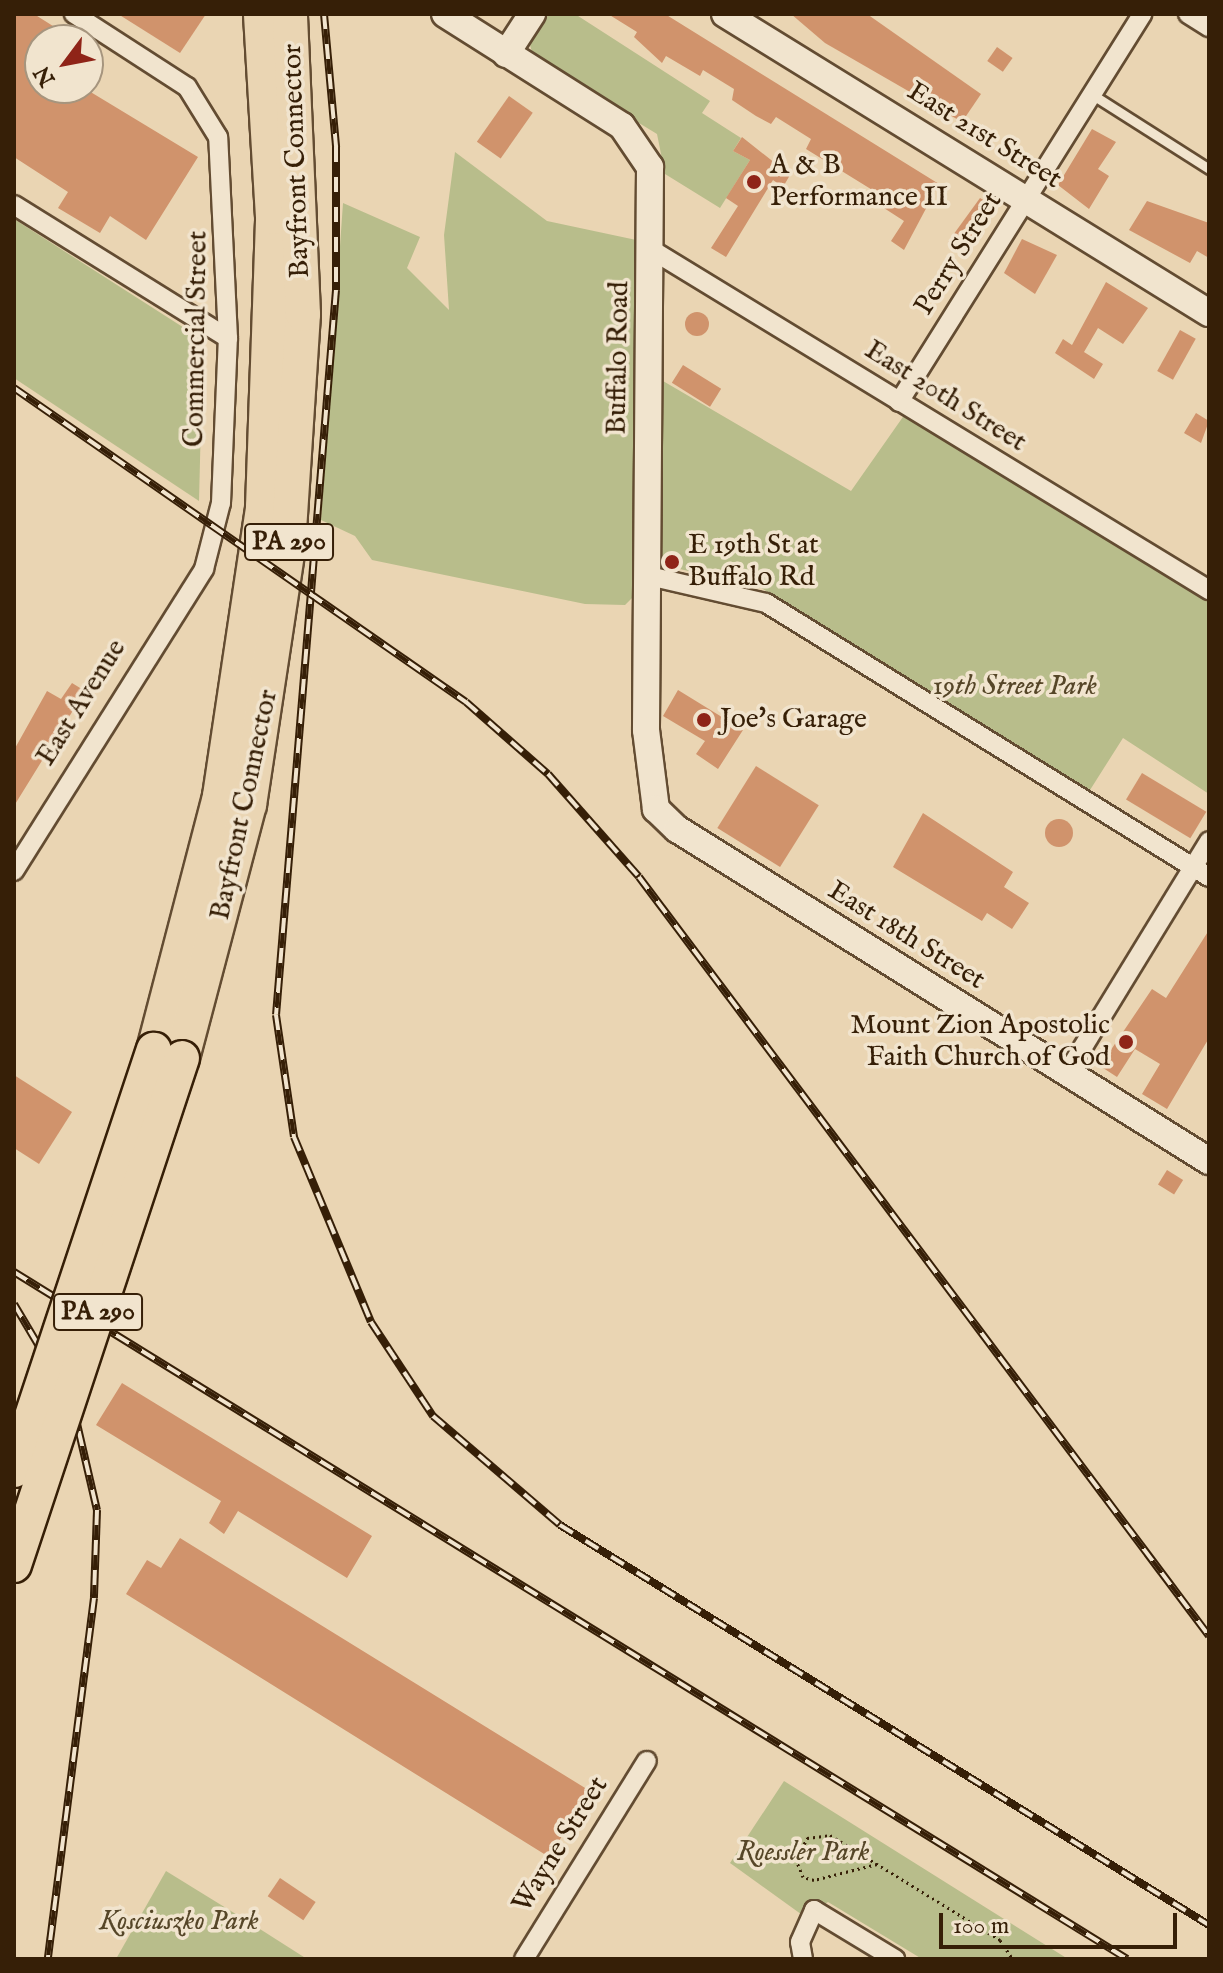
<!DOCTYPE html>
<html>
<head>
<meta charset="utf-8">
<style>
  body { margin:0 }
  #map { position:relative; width:1223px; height:1973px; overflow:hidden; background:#ead5b3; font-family:"IM FELL English",serif }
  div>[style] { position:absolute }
  .green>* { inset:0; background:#b8bd8b }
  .building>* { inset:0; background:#d0936c; transform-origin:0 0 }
  .round { border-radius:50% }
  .path>* { height:3px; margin-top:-1.5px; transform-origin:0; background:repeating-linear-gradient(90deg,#361f07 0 2px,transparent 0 6px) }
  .roads { filter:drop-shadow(2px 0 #634c32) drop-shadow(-2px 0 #634c32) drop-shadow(0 2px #634c32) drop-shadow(0 -2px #634c32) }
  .lane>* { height:9px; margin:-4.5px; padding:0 4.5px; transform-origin:4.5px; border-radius:4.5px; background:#f1e4ce }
  .street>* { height:18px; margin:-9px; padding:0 9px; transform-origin:9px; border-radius:9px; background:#f1e4ce }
  .secondary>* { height:26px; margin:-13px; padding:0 13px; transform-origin:13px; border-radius:13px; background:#f1e4ce }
  .highway>* { height:34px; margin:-17px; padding:0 17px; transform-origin:17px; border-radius:17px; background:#ead5b3 }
  .rail>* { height:8px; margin-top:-4px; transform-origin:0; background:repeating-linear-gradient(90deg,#f1e4ce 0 15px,#361f07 0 30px); box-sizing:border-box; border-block:2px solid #361f07 }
  .bridges { filter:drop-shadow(2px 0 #361f07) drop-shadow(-2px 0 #361f07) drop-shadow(0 2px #361f07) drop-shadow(0 -2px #361f07) }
  .highway-bridge>* { height:34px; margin:-17px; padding:0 17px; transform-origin:17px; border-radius:17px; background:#ead5b3 }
  .dots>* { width:22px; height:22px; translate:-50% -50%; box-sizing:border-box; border:4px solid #f1e4ce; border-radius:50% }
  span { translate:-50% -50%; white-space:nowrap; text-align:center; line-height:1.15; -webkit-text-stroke:7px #f1e4ce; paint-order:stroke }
  .shield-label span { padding:2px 6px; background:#f1e4ce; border:2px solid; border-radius:6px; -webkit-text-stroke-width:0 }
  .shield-label { font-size:26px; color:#361f07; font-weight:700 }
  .street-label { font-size:28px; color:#361f07 }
  .poi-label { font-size:28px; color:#361f07 }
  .left { translate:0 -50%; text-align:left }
  .right { translate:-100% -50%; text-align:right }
  .park-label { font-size:28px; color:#564628; font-style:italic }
  .frame { position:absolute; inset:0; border:16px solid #361f07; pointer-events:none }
  .north { position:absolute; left:24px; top:24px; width:80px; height:80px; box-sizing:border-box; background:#f1e4ce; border:2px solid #a6957e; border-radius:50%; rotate:238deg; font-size:22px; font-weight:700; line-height:32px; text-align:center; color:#361f07 }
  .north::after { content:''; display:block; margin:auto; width:28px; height:36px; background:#8f2418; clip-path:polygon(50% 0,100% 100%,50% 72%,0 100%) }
  .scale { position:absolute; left:939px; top:1913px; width:238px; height:36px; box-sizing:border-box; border:4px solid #361f07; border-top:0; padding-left:10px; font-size:24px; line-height:28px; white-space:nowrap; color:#361f07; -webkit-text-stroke:6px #f1e4ce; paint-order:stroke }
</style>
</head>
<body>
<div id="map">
  <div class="green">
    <div style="clip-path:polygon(549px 14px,575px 14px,710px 101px,702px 113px,741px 138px,733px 151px,750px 160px,720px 208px,665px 174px,657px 134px,534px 59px,530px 45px)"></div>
    <div style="clip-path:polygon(455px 152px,547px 221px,641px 241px,637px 593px,625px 605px,585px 604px,372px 560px,355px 536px,321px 520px,343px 203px,420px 237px,407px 268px,449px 310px,444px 235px)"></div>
    <div style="clip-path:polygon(14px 219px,203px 340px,199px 501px,14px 378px)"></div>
    <div style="clip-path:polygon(663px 381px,851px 491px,905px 414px,1209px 599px,1209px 794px,1123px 738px,1090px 790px,761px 588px,667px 566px,660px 557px)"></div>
    <div style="clip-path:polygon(784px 1781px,1068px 1959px,922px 1959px,828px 1902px,805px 1917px,730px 1863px)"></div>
    <div style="clip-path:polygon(166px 1871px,252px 1924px,307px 1959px,116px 1959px)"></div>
  </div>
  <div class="building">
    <div style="clip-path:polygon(14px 14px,34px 14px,75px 40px,40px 40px,40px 88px,84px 88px,198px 157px,146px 240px,110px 216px,100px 233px,58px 208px,68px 192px,14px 157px)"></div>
    <div style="clip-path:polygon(118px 14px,206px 14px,180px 53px)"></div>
    <div style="clip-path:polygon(608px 14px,665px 14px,939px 184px,904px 250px,891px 241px,904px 221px,870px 199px,874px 191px,806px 149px,811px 139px,776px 117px,771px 124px,756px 116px,732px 100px,734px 89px,703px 70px,700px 76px,666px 56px,662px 63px,634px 37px,637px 32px)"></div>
    <div style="clip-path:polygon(791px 14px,867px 14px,981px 94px,962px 122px,825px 43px)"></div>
    <div style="left:997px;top:47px;width:19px;height:17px;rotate:35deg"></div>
    <div style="left:509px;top:96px;width:29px;height:56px;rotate:35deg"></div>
    <div style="clip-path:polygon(1092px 129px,1116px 142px,1098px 169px,1109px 176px,1089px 209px,1058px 185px)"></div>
    <div style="clip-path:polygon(742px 137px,790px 175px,783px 187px,773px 180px,726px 257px,711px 248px,738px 206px,726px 198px,750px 160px,733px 151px)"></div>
    <div style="clip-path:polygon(980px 198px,995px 207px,965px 252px,948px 242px)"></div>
    <div style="clip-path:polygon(1147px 201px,1209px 223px,1209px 258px,1197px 251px,1190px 263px,1129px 230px)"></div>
    <div style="clip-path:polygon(1022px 239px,1057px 255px,1035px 294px,1004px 273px)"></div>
    <div style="clip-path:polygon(1106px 282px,1148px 308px,1123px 344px,1098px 328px,1084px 352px,1103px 364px,1094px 379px,1055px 353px,1063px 339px,1072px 345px)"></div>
    <div class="round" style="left:685px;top:312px;width:24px;height:24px"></div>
    <div style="left:1180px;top:330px;width:18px;height:47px;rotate:29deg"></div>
    <div style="left:683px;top:365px;width:45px;height:21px;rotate:32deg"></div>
    <div style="clip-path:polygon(1196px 413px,1209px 421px,1201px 443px,1184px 433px)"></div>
    <div style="clip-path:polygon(72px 683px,85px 691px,14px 806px,14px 750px,47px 691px,61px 699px)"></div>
    <div style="clip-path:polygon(678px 690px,743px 730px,718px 769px,696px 754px,705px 741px,663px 716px)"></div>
    <div style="left:756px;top:766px;width:74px;height:73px;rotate:32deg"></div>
    <div style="left:1142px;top:773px;width:75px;height:31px;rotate:31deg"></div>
    <div style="clip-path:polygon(923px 813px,1013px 872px,1004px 887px,1029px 903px,1012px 929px,987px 913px,982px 921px,893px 867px)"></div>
    <div class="round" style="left:1045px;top:819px;width:28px;height:28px"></div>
    <div style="clip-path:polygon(1209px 930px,1209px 1038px,1167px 1109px,1142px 1094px,1160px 1064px,1135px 1049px,1117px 1077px,1100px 1066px,1152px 989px,1166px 998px)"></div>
    <div style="clip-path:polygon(14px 1075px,72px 1112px,39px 1164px,14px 1148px)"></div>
    <div style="left:1167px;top:1170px;width:19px;height:17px;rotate:32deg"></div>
    <div style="clip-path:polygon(122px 1383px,372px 1536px,347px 1578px,238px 1511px,224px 1534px,209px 1523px,221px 1501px,96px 1425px)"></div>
    <div style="clip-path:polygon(180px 1538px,590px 1791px,549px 1857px,126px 1594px,147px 1560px,161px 1568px)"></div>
    <div style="left:280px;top:1878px;width:43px;height:22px;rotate:34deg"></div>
  </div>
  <div class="path">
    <div style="left:877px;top:1864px;width:65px;rotate:165.7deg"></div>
    <div style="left:814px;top:1880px;width:11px;rotate:-165deg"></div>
    <div style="left:803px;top:1877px;width:18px;rotate:-112deg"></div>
    <div style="left:796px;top:1860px;width:25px;rotate:-63deg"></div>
    <div style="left:807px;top:1838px;width:23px;rotate:-7deg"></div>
    <div style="left:830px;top:1835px;width:200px;rotate:31.7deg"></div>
    <div style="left:1000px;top:1940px;width:23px;rotate:56deg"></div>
  </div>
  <div class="roads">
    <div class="lane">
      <div style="left:1093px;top:95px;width:138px;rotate:32.5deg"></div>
    </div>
    <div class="street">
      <div style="left:1188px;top:14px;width:25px;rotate:32deg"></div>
      <div style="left:14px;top:205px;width:252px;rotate:31.9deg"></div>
      <div style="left:652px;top:250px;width:653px;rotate:31.4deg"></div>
      <div style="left:899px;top:402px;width:458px;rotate:-57.9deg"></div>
      <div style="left:649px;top:576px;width:120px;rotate:13deg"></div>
      <div style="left:766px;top:603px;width:521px;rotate:31.74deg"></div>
      <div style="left:14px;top:871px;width:357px;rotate:-57.8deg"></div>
      <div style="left:204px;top:569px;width:68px;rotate:-75.6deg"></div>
      <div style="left:221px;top:503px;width:165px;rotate:-87.6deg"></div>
      <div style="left:228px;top:338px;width:201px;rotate:-92.8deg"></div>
      <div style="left:218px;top:137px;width:59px;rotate:-121.8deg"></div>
      <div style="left:187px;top:87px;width:135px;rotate:-147.1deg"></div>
      <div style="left:1067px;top:1073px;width:272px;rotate:-58.5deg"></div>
      <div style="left:524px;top:1959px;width:233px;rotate:-58.2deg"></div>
      <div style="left:803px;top:1959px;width:17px;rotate:-100deg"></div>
      <div style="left:800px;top:1942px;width:35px;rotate:-66deg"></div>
      <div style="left:814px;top:1910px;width:95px;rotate:31.2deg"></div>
    </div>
    <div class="secondary">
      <div style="left:445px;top:14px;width:209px;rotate:32.3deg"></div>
      <div style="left:622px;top:126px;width:50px;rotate:55.7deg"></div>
      <div style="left:650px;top:167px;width:563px;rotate:90.41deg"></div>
      <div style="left:646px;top:730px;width:80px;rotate:82.8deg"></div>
      <div style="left:656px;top:809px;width:29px;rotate:44deg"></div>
      <div style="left:677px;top:829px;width:627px;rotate:31.97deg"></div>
      <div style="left:725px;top:14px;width:569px;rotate:31.71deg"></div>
      <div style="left:506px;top:54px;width:48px;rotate:-57deg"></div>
    </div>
    <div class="highway">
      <div style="left:154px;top:1050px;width:262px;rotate:-75.4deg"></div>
      <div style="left:220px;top:796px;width:292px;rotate:-81.5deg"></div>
      <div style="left:263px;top:507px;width:290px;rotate:-88deg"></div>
      <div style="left:273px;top:217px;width:203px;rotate:-93.4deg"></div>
      <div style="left:182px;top:1058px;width:262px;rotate:-75.2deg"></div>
      <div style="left:249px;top:805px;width:262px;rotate:-81.4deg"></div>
      <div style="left:288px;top:546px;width:232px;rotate:-86.3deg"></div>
      <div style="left:303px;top:314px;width:300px;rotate:-92.5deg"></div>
    </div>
  </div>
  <div class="rail">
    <div style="left:324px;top:14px;width:134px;rotate:84.8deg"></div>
    <div style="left:336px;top:147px;width:143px;rotate:90deg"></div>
    <div style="left:336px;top:290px;width:727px;rotate:94.73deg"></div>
    <div style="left:276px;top:1015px;width:123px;rotate:81.6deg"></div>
    <div style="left:294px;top:1137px;width:200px;rotate:67.4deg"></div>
    <div style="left:371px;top:1322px;width:113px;rotate:56.6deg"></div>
    <div style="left:433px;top:1416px;width:167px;rotate:40.6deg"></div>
    <div style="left:560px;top:1525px;width:762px;rotate:31.65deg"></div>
    <div style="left:14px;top:388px;width:550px;rotate:34.79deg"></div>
    <div style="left:466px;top:702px;width:109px;rotate:41.3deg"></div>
    <div style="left:548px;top:774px;width:137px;rotate:48.5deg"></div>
    <div style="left:639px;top:877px;width:949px;rotate:53.09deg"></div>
    <div style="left:14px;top:1272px;width:1308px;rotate:31.68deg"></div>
    <div style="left:14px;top:1304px;width:114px;rotate:59.4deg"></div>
    <div style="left:72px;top:1402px;width:111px;rotate:77deg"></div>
    <div style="left:97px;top:1510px;width:88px;rotate:92deg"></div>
    <div style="left:94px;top:1598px;width:364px;rotate:97.3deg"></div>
  </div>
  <div class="bridges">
    <div class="highway-bridge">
      <div style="left:14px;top:1470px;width:443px;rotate:-71.6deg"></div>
      <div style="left:14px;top:1565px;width:534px;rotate:-71.67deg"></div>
    </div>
  </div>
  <div class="dots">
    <div style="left:754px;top:182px;background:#8f2418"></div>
    <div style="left:672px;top:562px;background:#8f2418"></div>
    <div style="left:704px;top:720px;background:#8f2418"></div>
    <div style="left:1126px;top:1042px;background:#8f2418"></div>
  </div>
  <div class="shield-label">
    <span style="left:289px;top:542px">PA 290</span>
    <span style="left:98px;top:1312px">PA 290</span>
  </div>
  <div class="street-label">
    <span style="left:984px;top:136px;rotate:32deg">East 21st Street</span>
    <span style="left:297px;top:161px;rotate:-92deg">Bayfront Connector</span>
    <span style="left:959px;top:254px;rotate:-58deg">Perry Street</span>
    <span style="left:197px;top:339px;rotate:-89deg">Commercial Street</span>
    <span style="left:619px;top:358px;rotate:-89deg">Buffalo Road</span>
    <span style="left:945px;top:397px;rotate:32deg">East 20th Street</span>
    <span style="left:82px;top:703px;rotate:-58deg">East Avenue</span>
    <span style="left:245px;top:805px;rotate:-78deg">Bayfront Connector</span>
    <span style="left:906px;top:936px;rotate:32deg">East 18th Street</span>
    <span style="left:561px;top:1845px;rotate:-58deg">Wayne Street</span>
  </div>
  <div class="poi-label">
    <span class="left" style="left:770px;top:182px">A &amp; B<br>Performance II</span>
    <span class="left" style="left:688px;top:562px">E 19th St at<br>Buffalo Rd</span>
    <span class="left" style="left:720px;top:720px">Joe's Garage</span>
    <span class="right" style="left:1110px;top:1042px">Mount Zion Apostolic<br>Faith Church of God</span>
  </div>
  <div class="park-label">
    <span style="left:1015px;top:687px">19th Street Park</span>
    <span style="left:803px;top:1853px">Roessler Park</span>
    <span style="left:179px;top:1922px">Kosciuszko Park</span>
  </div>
  <div class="frame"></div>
  <div class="north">N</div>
  <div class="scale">100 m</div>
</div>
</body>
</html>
